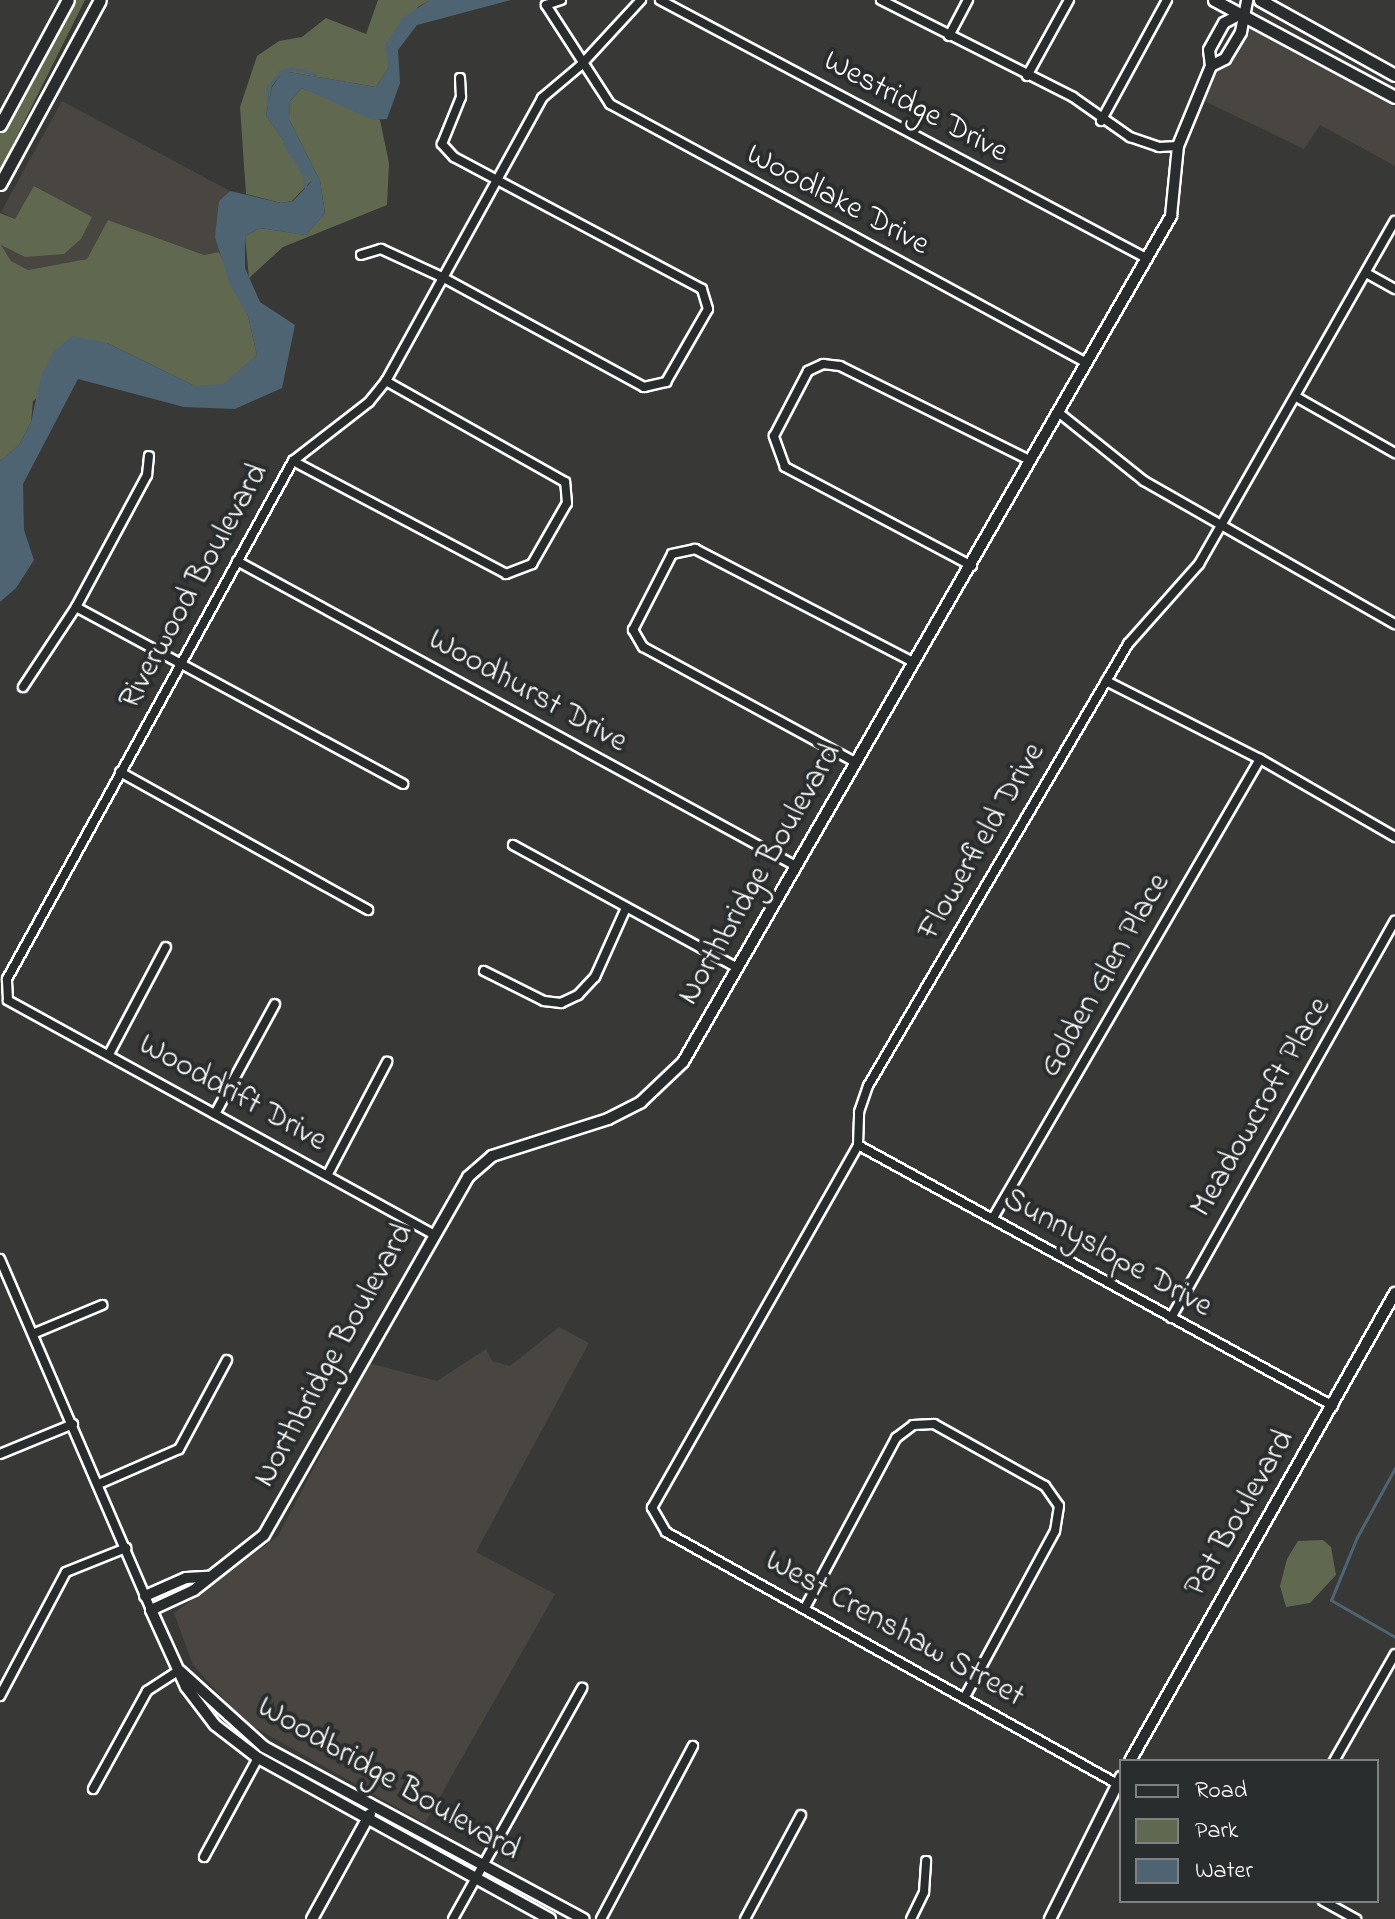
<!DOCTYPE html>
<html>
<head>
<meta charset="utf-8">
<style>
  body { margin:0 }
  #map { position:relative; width:1395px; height:1919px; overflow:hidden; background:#383836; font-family:"Indie Flower",sans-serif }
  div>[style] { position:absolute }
  .built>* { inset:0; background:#494540 }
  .green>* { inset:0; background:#606950 }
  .water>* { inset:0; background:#4e6472 }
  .stream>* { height:3px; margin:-1.5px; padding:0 1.5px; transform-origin:1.5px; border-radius:1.5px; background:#4e6472 }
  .roads { filter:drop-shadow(2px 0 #fff) drop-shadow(-2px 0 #fff) drop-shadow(0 2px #fff) drop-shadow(0 -2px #fff) }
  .minor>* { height:8px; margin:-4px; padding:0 4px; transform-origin:4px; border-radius:4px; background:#2a2d2e }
  .tertiary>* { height:10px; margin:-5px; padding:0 5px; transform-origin:5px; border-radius:5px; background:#2a2d2e }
  .secondary>* { height:11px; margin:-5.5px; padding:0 5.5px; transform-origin:5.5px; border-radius:5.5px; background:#2a2d2e }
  span { translate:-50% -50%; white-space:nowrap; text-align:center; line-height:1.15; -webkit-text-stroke:8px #2a2d2e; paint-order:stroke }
  .street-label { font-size:32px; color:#fff }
  .legend { position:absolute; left:1119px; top:1759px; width:260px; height:144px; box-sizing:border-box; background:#2a2d2e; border:2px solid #7f8182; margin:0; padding:10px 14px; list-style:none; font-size:24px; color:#fff }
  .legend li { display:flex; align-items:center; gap:16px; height:40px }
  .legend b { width:40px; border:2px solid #7f8182 }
</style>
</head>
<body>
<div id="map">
  <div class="built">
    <div style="clip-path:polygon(1246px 26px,1395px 107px,1395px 166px,1320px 125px,1304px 149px,1200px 99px,1215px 70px,1230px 62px)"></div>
    <div style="clip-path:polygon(62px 101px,230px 191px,219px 201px,219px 252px,204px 255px,108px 220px,87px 259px,28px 270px,11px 261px,0 244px,25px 257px,91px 218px,35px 186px,15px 219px,1px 212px)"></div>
    <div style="clip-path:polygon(559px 1327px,589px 1343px,476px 1552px,555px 1594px,425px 1823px,245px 1722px,193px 1665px,174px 1613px,278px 1536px,369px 1363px,437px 1381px,486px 1349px,492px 1361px,510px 1366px)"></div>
  </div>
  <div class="green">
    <div style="clip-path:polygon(71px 0,85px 0,0 170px,0 132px)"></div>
    <div style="clip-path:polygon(378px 0,430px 0,418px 7px,388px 48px,389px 67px,376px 87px,283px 71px,272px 86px,266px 115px,311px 181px,292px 201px,281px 203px,246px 194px,240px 107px,257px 56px,279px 41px,302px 37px,326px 18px,366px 34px)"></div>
    <div style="clip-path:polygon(302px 88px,380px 120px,389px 163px,387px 205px,283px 247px,249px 278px,245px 236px,260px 228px,306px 235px,325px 213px,320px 181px,289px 119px,290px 101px)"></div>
    <div style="clip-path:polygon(34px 186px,92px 217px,81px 239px,64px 254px,25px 257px,1px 245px,11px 261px,28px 270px,87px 259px,108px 220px,204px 255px,219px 252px,248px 316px,257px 355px,223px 385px,195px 386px,107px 343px,33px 401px,31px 422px,19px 445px,0 461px,0 213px,15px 219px)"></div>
    <div style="clip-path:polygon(1323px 1540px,1331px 1547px,1336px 1575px,1310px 1603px,1286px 1607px,1280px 1586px,1287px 1559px,1298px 1541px)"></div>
  </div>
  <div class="water">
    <div style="clip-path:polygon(430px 0,511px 0,417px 25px,398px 50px,400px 83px,387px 119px,373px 120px,302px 88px,290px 101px,289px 119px,320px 181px,325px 213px,306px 235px,260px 228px,245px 236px,245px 268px,260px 302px,295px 325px,282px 388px,235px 409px,184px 407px,78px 379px,23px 484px,24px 530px,34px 560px,16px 588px,0 602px,0 461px,19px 445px,31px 422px,41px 376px,54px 351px,72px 336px,107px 343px,195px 386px,223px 384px,257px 355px,248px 316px,230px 285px,215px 237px,219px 201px,230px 191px,281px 203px,293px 201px,311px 182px,266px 115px,272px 87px,283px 71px,376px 87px,389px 67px,388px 48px,403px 20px)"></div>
  </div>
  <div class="stream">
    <div style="left:390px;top:68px;width:23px;rotate:-100deg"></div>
    <div style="left:386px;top:45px;width:31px;rotate:-57deg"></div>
    <div style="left:403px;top:19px;width:34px;rotate:-34deg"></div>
    <div style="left:268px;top:106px;width:18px;rotate:-93deg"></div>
    <div style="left:267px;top:88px;width:21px;rotate:-51deg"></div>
    <div style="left:280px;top:72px;width:14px;rotate:-17deg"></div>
    <div style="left:293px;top:68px;width:23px;rotate:15deg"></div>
    <div style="left:284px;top:143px;width:36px;rotate:58deg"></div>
    <div style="left:303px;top:174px;width:16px;rotate:79deg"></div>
    <div style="left:1395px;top:1468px;width:79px;rotate:118.8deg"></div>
    <div style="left:1357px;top:1537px;width:68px;rotate:112.4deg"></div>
    <div style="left:1331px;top:1600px;width:74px;rotate:30deg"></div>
  </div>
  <div class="roads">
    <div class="minor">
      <div style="left:561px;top:0;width:16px;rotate:162deg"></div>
      <div style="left:546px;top:5px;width:118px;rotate:57.1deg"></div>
      <div style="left:610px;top:104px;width:541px;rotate:28.51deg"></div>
      <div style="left:660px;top:0;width:552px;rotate:27.96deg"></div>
      <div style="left:881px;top:0;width:215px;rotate:26.8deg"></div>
      <div style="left:1073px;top:97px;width:70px;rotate:35.1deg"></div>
      <div style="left:1130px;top:137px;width:31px;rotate:19deg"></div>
      <div style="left:1159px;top:147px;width:19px;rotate:-3deg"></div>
      <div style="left:949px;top:36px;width:41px;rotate:-62.2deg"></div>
      <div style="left:1027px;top:76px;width:87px;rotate:-61.1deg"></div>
      <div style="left:1101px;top:121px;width:138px;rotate:-61.4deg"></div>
      <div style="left:361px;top:255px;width:21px;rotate:-17deg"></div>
      <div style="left:381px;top:249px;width:67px;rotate:24.7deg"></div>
      <div style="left:442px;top:277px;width:230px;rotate:28.6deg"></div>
      <div style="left:644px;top:387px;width:23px;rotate:-13deg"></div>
      <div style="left:666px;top:382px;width:84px;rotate:-60.1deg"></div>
      <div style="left:708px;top:309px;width:21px;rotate:-107deg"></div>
      <div style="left:702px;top:289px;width:281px;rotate:-152deg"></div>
      <div style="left:454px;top:157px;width:18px;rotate:-133deg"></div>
      <div style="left:442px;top:144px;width:51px;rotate:-68deg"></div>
      <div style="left:461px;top:97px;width:19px;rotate:-93deg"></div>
      <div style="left:1366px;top:273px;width:33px;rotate:29deg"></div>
      <div style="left:1298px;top:398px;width:112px;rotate:29.6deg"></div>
      <div style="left:1058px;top:412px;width:110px;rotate:38.7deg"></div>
      <div style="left:1144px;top:481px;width:289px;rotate:29.7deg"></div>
      <div style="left:293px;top:461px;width:241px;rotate:27.9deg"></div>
      <div style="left:506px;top:574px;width:28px;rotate:-21deg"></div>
      <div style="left:532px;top:564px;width:70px;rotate:-60.2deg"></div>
      <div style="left:567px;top:503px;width:21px;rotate:-95deg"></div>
      <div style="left:565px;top:482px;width:206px;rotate:-150.6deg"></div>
      <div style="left:237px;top:561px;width:635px;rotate:28.62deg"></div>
      <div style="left:972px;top:566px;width:212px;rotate:-152.1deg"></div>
      <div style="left:785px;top:467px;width:33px;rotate:-110deg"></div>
      <div style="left:774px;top:436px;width:73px;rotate:-62.4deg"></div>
      <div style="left:808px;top:371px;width:17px;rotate:-25deg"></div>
      <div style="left:823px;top:364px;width:17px;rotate:7deg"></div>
      <div style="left:840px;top:366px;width:211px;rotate:26.4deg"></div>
      <div style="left:76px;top:607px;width:372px;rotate:28.4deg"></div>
      <div style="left:1106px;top:681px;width:173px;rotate:26.9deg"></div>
      <div style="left:1260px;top:759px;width:156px;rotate:30deg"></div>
      <div style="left:23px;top:687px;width:96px;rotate:-56.5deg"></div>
      <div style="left:76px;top:607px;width:150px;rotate:-61.7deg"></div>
      <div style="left:147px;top:475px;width:19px;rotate:-84deg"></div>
      <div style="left:855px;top:762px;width:241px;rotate:-151.5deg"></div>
      <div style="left:643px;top:647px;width:20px;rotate:-120deg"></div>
      <div style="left:633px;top:630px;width:85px;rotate:-62.8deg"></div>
      <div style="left:672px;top:554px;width:24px;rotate:-12deg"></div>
      <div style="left:695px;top:549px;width:246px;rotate:27.4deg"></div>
      <div style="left:120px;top:772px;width:284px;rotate:29.1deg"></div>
      <div style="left:513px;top:845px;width:256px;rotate:28.7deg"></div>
      <div style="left:484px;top:971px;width:67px;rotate:26.6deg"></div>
      <div style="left:544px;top:1001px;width:17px;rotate:7deg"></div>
      <div style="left:561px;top:1003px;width:19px;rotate:-25deg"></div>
      <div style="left:578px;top:995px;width:25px;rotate:-47deg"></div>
      <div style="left:595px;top:977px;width:76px;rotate:-65.8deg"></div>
      <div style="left:109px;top:1054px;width:121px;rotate:-62deg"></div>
      <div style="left:215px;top:1114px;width:125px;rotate:-61.4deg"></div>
      <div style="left:858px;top:1145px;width:542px;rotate:28.79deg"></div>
      <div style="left:328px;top:1174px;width:127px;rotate:-62.2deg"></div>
      <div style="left:993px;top:1218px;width:531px;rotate:-59.81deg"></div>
      <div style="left:431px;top:1233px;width:483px;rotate:-151.2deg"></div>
      <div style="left:8px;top:1000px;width:21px;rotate:-93deg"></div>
      <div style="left:7px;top:979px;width:592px;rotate:-61.1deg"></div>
      <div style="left:293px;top:461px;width:96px;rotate:-37.8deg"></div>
      <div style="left:369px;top:402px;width:27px;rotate:-51deg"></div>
      <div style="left:386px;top:381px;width:323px;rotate:-61.1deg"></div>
      <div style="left:542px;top:98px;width:50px;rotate:-40.1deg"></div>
      <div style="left:580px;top:66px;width:90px;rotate:-47.3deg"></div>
      <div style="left:0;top:1259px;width:382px;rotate:66.7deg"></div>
      <div style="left:1171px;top:1318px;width:456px;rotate:-60.6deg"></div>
      <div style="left:35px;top:1333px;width:73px;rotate:-22.7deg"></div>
      <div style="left:0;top:1454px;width:79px;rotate:-22.3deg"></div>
      <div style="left:101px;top:1483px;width:85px;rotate:-23.6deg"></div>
      <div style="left:179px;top:1449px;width:101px;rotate:-61.7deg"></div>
      <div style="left:806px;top:1606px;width:191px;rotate:-61.8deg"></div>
      <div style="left:896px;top:1438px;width:21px;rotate:-37deg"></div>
      <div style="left:913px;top:1425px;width:21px;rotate:-3deg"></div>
      <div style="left:934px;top:1424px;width:127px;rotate:29.2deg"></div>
      <div style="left:1045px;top:1486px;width:24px;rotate:55deg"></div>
      <div style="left:1059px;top:1506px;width:25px;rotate:99deg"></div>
      <div style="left:1055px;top:1531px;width:189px;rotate:118.5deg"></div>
      <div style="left:0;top:1696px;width:140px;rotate:-62deg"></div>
      <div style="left:66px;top:1572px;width:65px;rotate:-21.8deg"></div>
      <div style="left:1334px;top:1761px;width:123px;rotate:-60.3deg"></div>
      <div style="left:1121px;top:1786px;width:521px;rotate:-150.83deg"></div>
      <div style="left:666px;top:1532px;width:28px;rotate:-120deg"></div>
      <div style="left:652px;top:1508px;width:417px;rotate:-60.4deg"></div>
      <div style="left:858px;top:1145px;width:33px;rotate:-88deg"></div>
      <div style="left:859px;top:1112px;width:28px;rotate:-71deg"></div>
      <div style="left:868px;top:1086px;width:513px;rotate:-59.53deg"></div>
      <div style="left:1128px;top:644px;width:107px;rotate:-48.4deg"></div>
      <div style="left:1199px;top:564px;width:395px;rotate:-60.3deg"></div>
      <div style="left:93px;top:1789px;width:112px;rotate:-61.1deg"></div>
      <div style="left:147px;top:1691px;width:38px;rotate:-33deg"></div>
      <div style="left:204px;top:1857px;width:113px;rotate:-61.4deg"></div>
      <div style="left:1323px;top:1901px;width:38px;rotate:29deg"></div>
      <div style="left:453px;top:1919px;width:265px;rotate:-60.8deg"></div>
      <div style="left:601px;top:1919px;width:196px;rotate:-62deg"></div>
      <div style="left:745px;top:1919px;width:118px;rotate:-61.7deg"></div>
      <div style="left:911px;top:1919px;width:30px;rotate:-64deg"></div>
      <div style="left:924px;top:1892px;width:31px;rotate:-86deg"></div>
    </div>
    <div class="tertiary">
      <div style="left:1211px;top:66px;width:16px;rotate:-27deg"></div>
      <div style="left:1225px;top:59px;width:31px;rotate:-59deg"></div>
      <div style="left:1241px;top:32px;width:33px;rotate:-79deg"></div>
      <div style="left:145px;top:1596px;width:45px;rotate:-23.7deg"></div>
      <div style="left:186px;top:1578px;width:22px;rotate:-3deg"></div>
      <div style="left:180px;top:1671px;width:113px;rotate:42.1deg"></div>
      <div style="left:264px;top:1747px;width:363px;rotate:28.3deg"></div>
      <div style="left:1130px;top:1761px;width:538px;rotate:-60.48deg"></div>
      <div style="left:312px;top:1919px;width:120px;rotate:-61.1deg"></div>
      <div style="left:550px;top:1919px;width:333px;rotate:-151.1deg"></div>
      <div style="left:258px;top:1758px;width:54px;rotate:-142.5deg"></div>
      <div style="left:215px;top:1725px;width:48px;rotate:-127.3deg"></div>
      <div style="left:186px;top:1687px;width:85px;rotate:-114.4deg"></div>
      <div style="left:151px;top:1610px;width:47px;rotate:-24.9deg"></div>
      <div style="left:194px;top:1590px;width:89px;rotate:-38.2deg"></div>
      <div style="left:264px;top:1535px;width:412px;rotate:-60.3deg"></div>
      <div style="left:468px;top:1177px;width:32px;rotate:-41deg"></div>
      <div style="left:492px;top:1156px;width:122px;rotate:-17.7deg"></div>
      <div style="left:608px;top:1119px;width:37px;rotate:-27deg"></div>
      <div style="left:641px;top:1102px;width:58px;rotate:-43.6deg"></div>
      <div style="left:683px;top:1062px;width:977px;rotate:-60.02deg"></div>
      <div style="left:1171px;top:216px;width:70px;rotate:-84.3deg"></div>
      <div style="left:1178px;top:146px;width:87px;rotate:-67.6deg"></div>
      <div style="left:1211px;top:66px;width:16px;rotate:-97deg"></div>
      <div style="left:1209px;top:50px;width:31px;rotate:-61deg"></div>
      <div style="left:1224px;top:23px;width:18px;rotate:-29deg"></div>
      <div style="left:1050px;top:1919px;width:159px;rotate:-63.4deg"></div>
    </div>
    <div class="secondary">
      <div style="left:1214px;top:0;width:205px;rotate:28.2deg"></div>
      <div style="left:1260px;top:0;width:154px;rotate:29.1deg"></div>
      <div style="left:0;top:125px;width:142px;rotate:-61.5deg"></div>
      <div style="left:0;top:184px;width:209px;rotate:-61.5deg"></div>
    </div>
  </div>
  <div class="street-label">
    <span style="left:915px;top:108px;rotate:28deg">Westridge Drive</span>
    <span style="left:837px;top:201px;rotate:28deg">Woodlake Drive</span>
    <span style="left:195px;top:587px;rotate:-61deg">Riverwood Boulevard</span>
    <span style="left:527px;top:692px;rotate:29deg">Woodhurst Drive</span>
    <span style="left:983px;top:842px;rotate:-60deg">Flowerfield Drive</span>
    <span style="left:761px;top:875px;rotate:-60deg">Northbridge Boulevard</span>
    <span style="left:1106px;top:976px;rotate:-60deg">Golden Glen Place</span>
    <span style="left:232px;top:1094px;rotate:29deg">Wooddrift Drive</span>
    <span style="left:1262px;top:1108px;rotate:-60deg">Meadowcroft Place</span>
    <span style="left:1107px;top:1254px;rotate:29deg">Sunnyslope Drive</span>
    <span style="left:335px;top:1356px;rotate:-61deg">Northbridge Boulevard</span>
    <span style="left:1241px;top:1514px;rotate:-60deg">Pat Boulevard</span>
    <span style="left:894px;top:1630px;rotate:29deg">West Crenshaw Street</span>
    <span style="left:388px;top:1780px;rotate:30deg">Woodbridge Boulevard</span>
  </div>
  <ul class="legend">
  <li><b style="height:10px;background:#2a2d2e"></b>Road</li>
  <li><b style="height:22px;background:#606950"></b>Park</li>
  <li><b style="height:22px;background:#4e6472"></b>Water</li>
  </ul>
</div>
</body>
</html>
